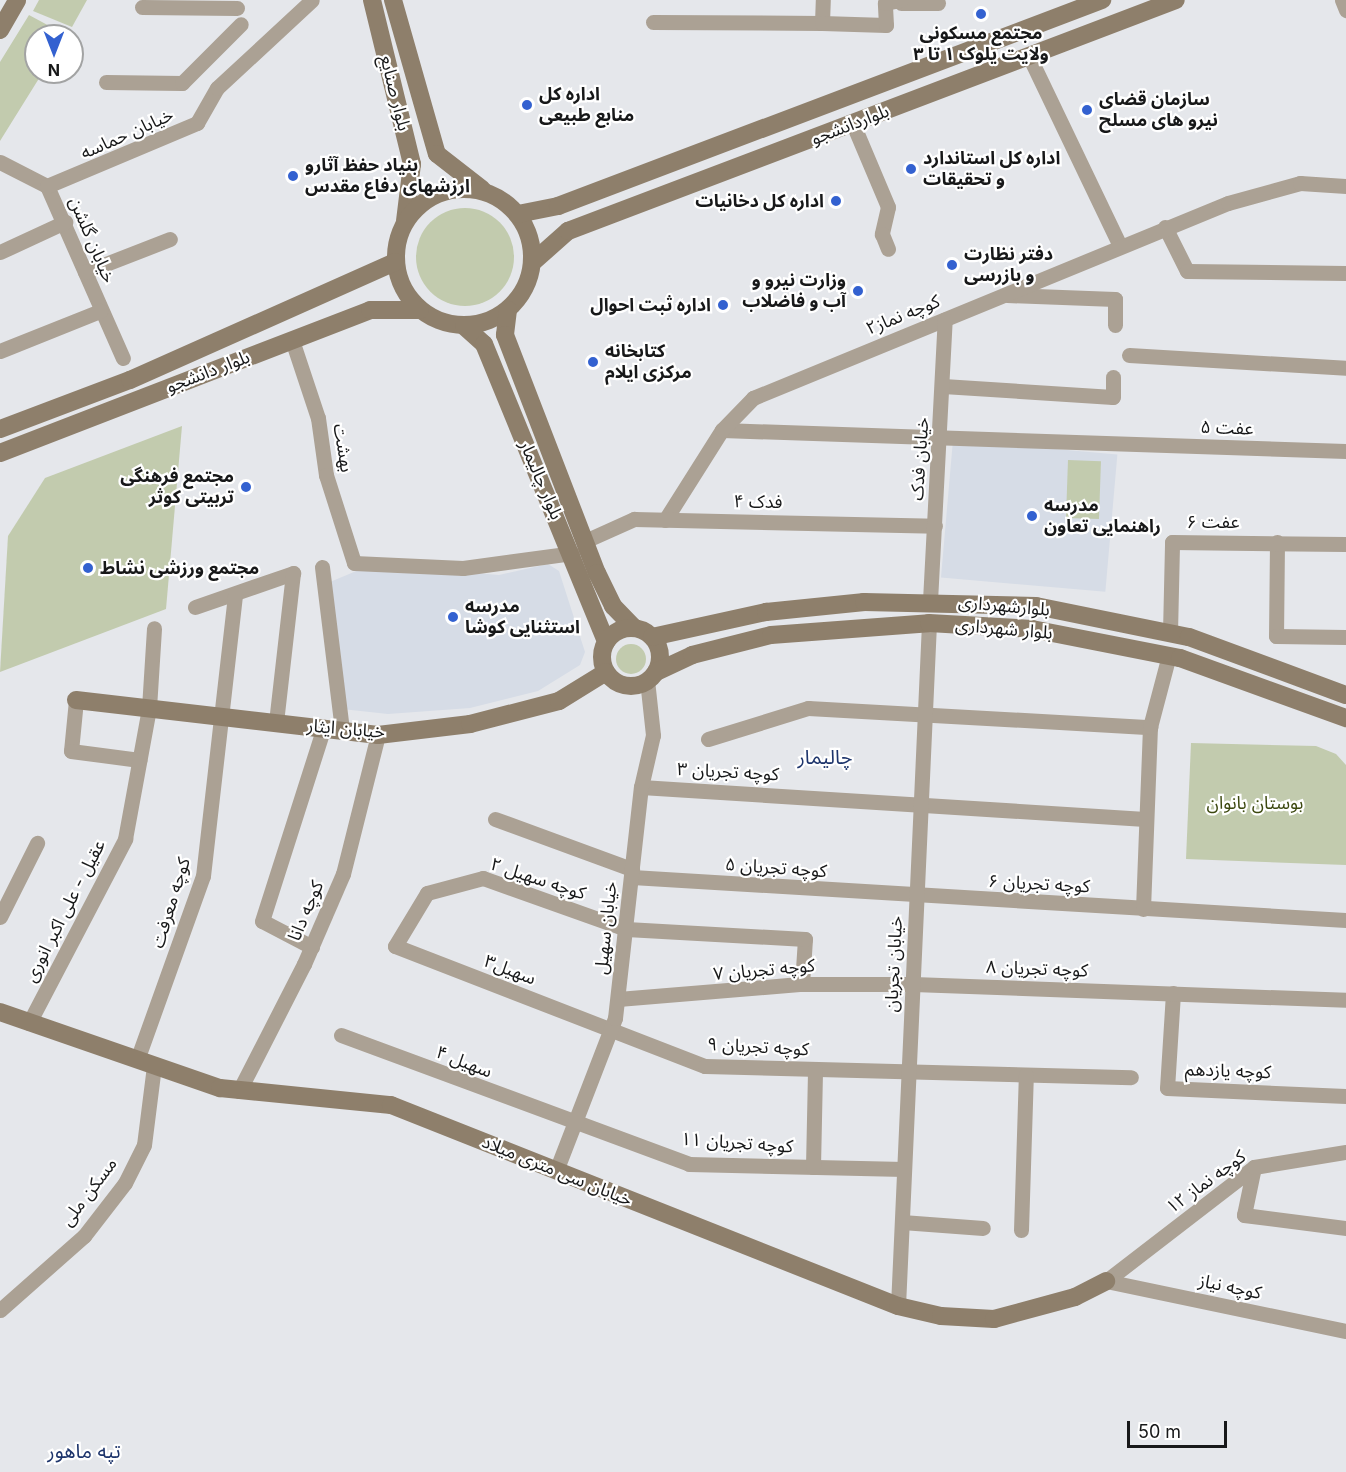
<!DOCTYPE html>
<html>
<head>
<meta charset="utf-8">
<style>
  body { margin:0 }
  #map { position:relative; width:1346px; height:1472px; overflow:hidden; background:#e5e7eb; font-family:Inter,"Noto Sans Arabic",sans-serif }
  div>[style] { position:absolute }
  .built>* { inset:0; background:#d6dce6; transform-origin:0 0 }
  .green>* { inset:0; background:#c2cbae; transform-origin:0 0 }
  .round { border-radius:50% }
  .street>* { height:15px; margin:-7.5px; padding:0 7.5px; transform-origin:7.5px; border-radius:7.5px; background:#aba194 }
  .secondary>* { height:18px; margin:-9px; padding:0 9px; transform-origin:9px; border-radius:9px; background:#8e7f6b }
  .secondary>.ring { margin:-9px; padding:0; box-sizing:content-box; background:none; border:18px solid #8e7f6b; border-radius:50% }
  .dots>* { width:16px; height:16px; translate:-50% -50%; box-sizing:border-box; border:3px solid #fff; border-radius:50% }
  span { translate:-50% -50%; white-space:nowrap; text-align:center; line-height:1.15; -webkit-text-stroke:4.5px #fff; paint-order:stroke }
  .poi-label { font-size:18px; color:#171819; font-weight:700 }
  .left { translate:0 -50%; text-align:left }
  .right { translate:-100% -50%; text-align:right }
  .street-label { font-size:18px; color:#171819 }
  .park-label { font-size:18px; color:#3c480f }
  .neighbourhood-label { font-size:20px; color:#1e356c }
  .north { position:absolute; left:24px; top:24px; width:60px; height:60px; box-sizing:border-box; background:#fff; border:2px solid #a2a3a3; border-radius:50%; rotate:180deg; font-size:16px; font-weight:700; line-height:24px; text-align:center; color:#171819 }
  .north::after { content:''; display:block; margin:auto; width:21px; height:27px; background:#3361d0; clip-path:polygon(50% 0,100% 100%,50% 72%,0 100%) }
  .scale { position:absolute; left:1127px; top:1421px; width:100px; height:27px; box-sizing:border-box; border:3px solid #171819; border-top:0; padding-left:8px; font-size:18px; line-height:21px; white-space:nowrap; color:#171819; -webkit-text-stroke:4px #fff; paint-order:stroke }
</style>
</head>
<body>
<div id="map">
  <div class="built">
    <div style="left:953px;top:440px;width:165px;height:138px;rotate:5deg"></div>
    <div style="clip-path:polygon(373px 564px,499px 575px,548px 564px,559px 571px,585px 652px,580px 665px,538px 691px,470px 708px,388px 714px,342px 709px,330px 582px)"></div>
  </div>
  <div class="green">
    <div style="clip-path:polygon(39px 0,87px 0,72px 27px,33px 11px)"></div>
    <div style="clip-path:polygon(29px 15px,66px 35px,36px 36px,36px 72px,43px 72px,0 141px,0 62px)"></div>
    <div class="round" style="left:416px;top:208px;width:98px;height:98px"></div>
    <div style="clip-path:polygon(182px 426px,166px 609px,0 672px,8px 536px,45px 478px)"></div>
    <div style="left:1068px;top:460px;width:33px;height:58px;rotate:2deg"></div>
    <div class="round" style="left:616px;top:644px;width:30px;height:30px"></div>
    <div style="clip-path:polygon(1191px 743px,1316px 746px,1336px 754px,1346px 765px,1346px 865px,1186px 859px)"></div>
  </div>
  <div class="street">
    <div style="left:1342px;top:0;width:11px;rotate:68deg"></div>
    <div style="left:901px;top:3px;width:37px"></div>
    <div style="left:142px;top:7px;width:95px;rotate:0.6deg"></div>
    <div style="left:653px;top:22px;width:169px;rotate:0.3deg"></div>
    <div style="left:822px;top:23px;width:23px;rotate:-88deg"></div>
    <div style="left:822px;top:23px;width:64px;rotate:1.8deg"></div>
    <div style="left:886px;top:25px;width:22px;rotate:-93deg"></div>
    <div style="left:885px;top:3px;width:16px;rotate:-11deg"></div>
    <div style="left:1029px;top:56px;width:211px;rotate:64.4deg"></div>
    <div style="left:106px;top:82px;width:76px;rotate:0.8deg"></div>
    <div style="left:182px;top:83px;width:83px;rotate:-45deg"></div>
    <div style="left:853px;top:124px;width:90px;rotate:67.1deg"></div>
    <div style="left:888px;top:207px;width:28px;rotate:103deg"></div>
    <div style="left:882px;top:234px;width:16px;rotate:68deg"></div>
    <div style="left:0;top:162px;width:53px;rotate:27.1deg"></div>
    <div style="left:47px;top:186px;width:188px;rotate:66.2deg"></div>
    <div style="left:47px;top:186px;width:163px;rotate:-22.8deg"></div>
    <div style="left:197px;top:123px;width:40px;rotate:-60.3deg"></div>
    <div style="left:217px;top:88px;width:129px;rotate:-42.8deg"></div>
    <div style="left:1165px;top:227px;width:49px;rotate:63.4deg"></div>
    <div style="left:1187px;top:271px;width:159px;rotate:0.7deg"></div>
    <div style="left:0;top:252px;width:72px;rotate:-24.8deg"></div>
    <div style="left:85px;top:272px;width:91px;rotate:-21.2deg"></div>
    <div style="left:1007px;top:295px;width:108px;rotate:2.1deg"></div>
    <div style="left:1115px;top:299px;width:26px;rotate:90deg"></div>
    <div style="left:292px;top:340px;width:82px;rotate:71.6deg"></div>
    <div style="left:318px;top:418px;width:58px;rotate:82deg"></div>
    <div style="left:326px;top:475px;width:92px;rotate:72.3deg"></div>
    <div style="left:354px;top:563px;width:109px;rotate:2.6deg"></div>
    <div style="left:463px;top:568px;width:110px;rotate:-7.8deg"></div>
    <div style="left:0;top:351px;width:108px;rotate:-21.8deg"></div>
    <div style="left:1129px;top:355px;width:217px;rotate:3.4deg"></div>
    <div style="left:943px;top:386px;width:170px;rotate:3.7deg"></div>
    <div style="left:1113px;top:397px;width:20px;rotate:-90deg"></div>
    <div style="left:722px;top:430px;width:624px;rotate:1.93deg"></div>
    <div style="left:665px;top:520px;width:107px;rotate:-57.7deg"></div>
    <div style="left:722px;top:430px;width:45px;rotate:-45.9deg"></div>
    <div style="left:753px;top:398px;width:513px;rotate:-22.32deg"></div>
    <div style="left:1228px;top:203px;width:75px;rotate:-15.5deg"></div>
    <div style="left:1300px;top:183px;width:46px;rotate:3.7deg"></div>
    <div style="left:585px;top:541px;width:54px;rotate:-24.2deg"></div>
    <div style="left:634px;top:519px;width:301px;rotate:1.3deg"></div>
    <div style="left:1277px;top:542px;width:94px;rotate:90.6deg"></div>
    <div style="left:1276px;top:636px;width:70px;rotate:0.8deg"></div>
    <div style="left:322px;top:567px;width:163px;rotate:83deg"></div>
    <div style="left:930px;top:601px;width:282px;rotate:-87deg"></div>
    <div style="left:195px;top:607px;width:104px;rotate:-19.1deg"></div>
    <div style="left:293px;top:573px;width:150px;rotate:96.5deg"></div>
    <div style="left:1170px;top:633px;width:91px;rotate:-88.7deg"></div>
    <div style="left:1172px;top:542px;width:174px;rotate:0.7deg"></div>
    <div style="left:76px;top:700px;width:51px;rotate:95.6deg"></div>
    <div style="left:71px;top:751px;width:69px;rotate:7.5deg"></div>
    <div style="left:708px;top:739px;width:105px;rotate:-17.2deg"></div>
    <div style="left:808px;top:708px;width:343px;rotate:3.2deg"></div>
    <div style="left:641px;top:787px;width:505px;rotate:3.63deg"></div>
    <div style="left:495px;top:819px;width:146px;rotate:20.1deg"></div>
    <div style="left:632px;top:877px;width:715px;rotate:3.45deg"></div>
    <div style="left:1143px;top:909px;width:182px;rotate:-87.8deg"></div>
    <div style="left:1150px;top:727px;width:74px;rotate:-75.2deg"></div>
    <div style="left:0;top:917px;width:83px;rotate:-63.4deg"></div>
    <div style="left:312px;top:947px;width:56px;rotate:-152.5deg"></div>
    <div style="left:262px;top:921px;width:204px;rotate:-72.3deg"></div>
    <div style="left:802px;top:984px;width:45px;rotate:-86.2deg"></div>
    <div style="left:805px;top:939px;width:179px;rotate:-176.8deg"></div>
    <div style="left:626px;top:929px;width:152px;rotate:-160.4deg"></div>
    <div style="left:483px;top:878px;width:58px;rotate:165deg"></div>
    <div style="left:427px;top:893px;width:62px;rotate:121.1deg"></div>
    <div style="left:395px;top:946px;width:332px;rotate:21.2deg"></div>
    <div style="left:705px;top:1066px;width:426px;rotate:1.5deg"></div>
    <div style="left:1173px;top:993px;width:95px;rotate:93.6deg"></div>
    <div style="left:1167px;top:1088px;width:179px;rotate:2.6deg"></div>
    <div style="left:618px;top:999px;width:185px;rotate:-4.7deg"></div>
    <div style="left:802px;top:984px;width:111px"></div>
    <div style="left:913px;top:984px;width:433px;rotate:2.1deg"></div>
    <div style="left:29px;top:1023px;width:208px;rotate:-62.4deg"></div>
    <div style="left:125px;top:839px;width:133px;rotate:-79.6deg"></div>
    <div style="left:149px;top:708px;width:80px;rotate:-86.4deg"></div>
    <div style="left:341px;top:1035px;width:371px;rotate:20.3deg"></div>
    <div style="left:689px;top:1164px;width:215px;rotate:1.3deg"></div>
    <div style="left:137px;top:1060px;width:195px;rotate:-70.3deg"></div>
    <div style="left:203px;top:876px;width:284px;rotate:-83.5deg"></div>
    <div style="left:239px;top:1091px;width:143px;rotate:-62.9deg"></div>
    <div style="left:304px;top:964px;width:98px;rotate:-66.6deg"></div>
    <div style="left:343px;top:874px;width:143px;rotate:-75.9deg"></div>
    <div style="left:813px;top:1167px;width:98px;rotate:-88.8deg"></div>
    <div style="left:1254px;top:1167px;width:49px;rotate:101.8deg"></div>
    <div style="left:1244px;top:1215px;width:103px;rotate:7.3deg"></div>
    <div style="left:556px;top:1171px;width:164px;rotate:-68.9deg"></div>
    <div style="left:615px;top:1018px;width:232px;rotate:-83.6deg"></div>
    <div style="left:641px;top:787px;width:53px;rotate:-77deg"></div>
    <div style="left:653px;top:735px;width:55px;rotate:-96.2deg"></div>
    <div style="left:902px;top:1222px;width:81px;rotate:4.2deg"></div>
    <div style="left:1021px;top:1230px;width:155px;rotate:-88.2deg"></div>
    <div style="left:1106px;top:1281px;width:187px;rotate:-37.6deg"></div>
    <div style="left:1254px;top:1167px;width:93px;rotate:-9.3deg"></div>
    <div style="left:1106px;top:1281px;width:245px;rotate:11.8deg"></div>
    <div style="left:898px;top:1306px;width:684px;rotate:-87.4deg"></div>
    <div style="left:0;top:1310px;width:112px;rotate:-41.4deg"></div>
    <div style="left:84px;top:1236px;width:67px;rotate:-52.3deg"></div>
    <div style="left:125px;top:1183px;width:42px;rotate:-63.4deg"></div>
    <div style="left:144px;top:1145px;width:80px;rotate:-82.8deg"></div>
  </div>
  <div class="secondary">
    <div style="left:372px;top:0;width:169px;rotate:76.3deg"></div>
    <div style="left:412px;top:164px;width:57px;rotate:97deg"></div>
    <div style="left:393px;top:0;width:160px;rotate:74.1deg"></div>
    <div style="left:437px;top:154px;width:57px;rotate:37.9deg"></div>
    <div style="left:0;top:30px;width:34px;rotate:-60deg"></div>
    <div class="ring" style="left:396px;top:189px;width:118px;height:118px"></div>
    <div style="left:518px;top:214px;width:41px;rotate:-11.3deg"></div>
    <div style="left:558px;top:206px;width:582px;rotate:-20.74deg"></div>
    <div style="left:533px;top:262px;width:47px;rotate:-41.5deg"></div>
    <div style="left:568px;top:231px;width:650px;rotate:-20.8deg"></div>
    <div style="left:508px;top:310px;width:25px;rotate:97deg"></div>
    <div style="left:505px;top:335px;width:255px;rotate:68.9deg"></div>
    <div style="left:597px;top:573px;width:37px;rotate:64deg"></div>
    <div style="left:613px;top:606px;width:30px;rotate:46deg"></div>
    <div style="left:464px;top:326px;width:27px;rotate:42deg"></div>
    <div style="left:484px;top:344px;width:322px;rotate:67.7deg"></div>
    <div style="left:0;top:429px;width:139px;rotate:-20.7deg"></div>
    <div style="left:130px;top:380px;width:290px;rotate:-24deg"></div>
    <div style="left:0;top:453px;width:397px;rotate:-21.1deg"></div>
    <div style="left:370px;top:310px;width:50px"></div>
    <div class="ring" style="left:602px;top:628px;width:40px;height:40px"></div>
    <div style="left:652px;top:637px;width:117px;rotate:-12.4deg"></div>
    <div style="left:766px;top:612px;width:99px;rotate:-5.8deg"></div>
    <div style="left:864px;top:602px;width:172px;rotate:1.3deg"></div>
    <div style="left:1036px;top:606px;width:156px;rotate:11.5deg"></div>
    <div style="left:1189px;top:637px;width:167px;rotate:20.3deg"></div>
    <div style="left:656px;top:672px;width:40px;rotate:-25deg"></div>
    <div style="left:692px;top:655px;width:81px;rotate:-14.2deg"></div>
    <div style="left:771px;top:635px;width:158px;rotate:-4.3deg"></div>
    <div style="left:929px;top:623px;width:103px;rotate:3.3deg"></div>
    <div style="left:1032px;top:629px;width:151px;rotate:11.1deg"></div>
    <div style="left:1180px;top:658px;width:177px;rotate:19.9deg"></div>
    <div style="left:76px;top:700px;width:304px;rotate:6.6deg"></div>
    <div style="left:378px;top:735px;width:93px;rotate:-6.8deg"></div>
    <div style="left:470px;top:724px;width:92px;rotate:-14.5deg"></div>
    <div style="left:559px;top:701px;width:55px;rotate:-31.7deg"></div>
    <div style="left:0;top:1012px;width:233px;rotate:19.1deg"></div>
    <div style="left:220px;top:1088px;width:172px;rotate:5.7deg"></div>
    <div style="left:391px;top:1105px;width:545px;rotate:21.63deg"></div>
    <div style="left:898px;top:1306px;width:44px;rotate:13.1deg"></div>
    <div style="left:941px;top:1316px;width:53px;rotate:3.2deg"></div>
    <div style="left:994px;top:1319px;width:84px;rotate:-15.2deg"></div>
    <div style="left:1075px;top:1297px;width:35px;rotate:-27deg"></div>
  </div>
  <div class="dots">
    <div style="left:981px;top:14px;background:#3361d0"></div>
    <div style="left:527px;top:105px;background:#3361d0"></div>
    <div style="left:1087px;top:110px;background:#3361d0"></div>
    <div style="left:911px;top:169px;background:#3361d0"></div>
    <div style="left:293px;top:176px;background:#3361d0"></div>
    <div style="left:836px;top:201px;background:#3361d0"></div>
    <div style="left:952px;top:265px;background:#3361d0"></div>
    <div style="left:858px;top:291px;background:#3361d0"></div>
    <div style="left:723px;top:305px;background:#3361d0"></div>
    <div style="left:593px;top:362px;background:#3361d0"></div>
    <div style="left:246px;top:487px;background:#3361d0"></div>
    <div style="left:1032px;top:516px;background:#3361d0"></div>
    <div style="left:88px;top:568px;background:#3361d0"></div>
    <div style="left:453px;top:617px;background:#3361d0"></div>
  </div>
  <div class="poi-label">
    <span style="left:981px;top:44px">مجتمع مسکونی<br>ولایت یلوک ۱ تا ۳</span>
    <span class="left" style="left:539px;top:105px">اداره کل<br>منابع طبیعی</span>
    <span class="left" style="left:1099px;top:110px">سازمان قضای<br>نیرو های مسلح</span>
    <span class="left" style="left:923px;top:169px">اداره کل استاندارد<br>و تحقیقات</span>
    <span class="left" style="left:305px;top:176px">بنیاد حفظ آثارو<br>ارزشهای دفاع مقدس</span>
    <span class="right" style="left:824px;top:201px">اداره کل دخانیات</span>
    <span class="left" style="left:964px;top:265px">دفتر نظارت<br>و بازرسی</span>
    <span class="right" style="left:846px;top:291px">وزارت نیرو و<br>آب و فاضلاب</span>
    <span class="right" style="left:711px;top:305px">اداره ثبت احوال</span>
    <span class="left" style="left:605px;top:362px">کتابخانه<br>مرکزی ایلام</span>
    <span class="right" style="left:234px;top:487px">مجتمع فرهنگی<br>تربیتی کوثر</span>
    <span class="left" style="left:1044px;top:516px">مدرسه<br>راهنمایی تعاون</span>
    <span class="left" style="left:100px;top:568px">مجتمع ورزشی نشاط</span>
    <span class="left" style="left:465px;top:617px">مدرسه<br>استثنایی کوشا</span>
  </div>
  <div class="street-label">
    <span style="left:395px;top:93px;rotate:76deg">بلوار صنایع</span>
    <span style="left:850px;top:125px;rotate:-21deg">بلواردانشجو</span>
    <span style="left:127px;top:134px;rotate:-24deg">خیابان حماسه</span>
    <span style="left:92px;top:240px;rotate:67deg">خیابان گلشن</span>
    <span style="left:903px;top:315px;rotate:-22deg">کوچه نماز۲</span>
    <span style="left:208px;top:372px;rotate:-21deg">بلوار دانشجو</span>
    <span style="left:1227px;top:428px;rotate:2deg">عفت ۵</span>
    <span style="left:343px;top:448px;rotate:81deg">بهشت</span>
    <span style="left:920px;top:459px;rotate:-86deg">خیابان فدک</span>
    <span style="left:541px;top:480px;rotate:67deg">بلوار چالیمار</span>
    <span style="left:758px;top:502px;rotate:1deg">فدک ۴</span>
    <span style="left:1213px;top:522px">عفت ۶</span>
    <span style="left:1004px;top:606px;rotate:5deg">بلوارشهرداری</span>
    <span style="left:1004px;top:629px;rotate:5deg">بلوار شهرداری</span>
    <span style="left:346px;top:729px;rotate:5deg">خیابان ایثار</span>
    <span style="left:728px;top:772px;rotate:3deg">کوچه تجریان ۳</span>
    <span style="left:776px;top:868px;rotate:4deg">کوچه تجریان ۵</span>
    <span style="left:538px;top:879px;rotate:18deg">کوچه سهیل ۲</span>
    <span style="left:1039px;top:884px;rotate:3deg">کوچه تجریان ۶</span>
    <span style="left:171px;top:903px;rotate:-73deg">کوچه معرفت</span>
    <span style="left:65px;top:911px;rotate:-63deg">عقیل - علی اکبر انوری</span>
    <span style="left:306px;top:911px;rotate:-67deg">کوچه دانا</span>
    <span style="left:606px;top:928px;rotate:-84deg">خیابان سهیل</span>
    <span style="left:894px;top:964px;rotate:-87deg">خیابان تجریان</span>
    <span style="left:1037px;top:969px;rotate:2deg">کوچه تجریان ۸</span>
    <span style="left:510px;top:970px;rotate:21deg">سهیل۳</span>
    <span style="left:764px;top:970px;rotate:-5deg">کوچه تجریان ۷</span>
    <span style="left:758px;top:1047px;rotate:3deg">کوچه تجریان ۹</span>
    <span style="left:464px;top:1062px;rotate:21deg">سهیل ۴</span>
    <span style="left:1228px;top:1071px;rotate:2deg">کوچه یازدهم</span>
    <span style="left:737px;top:1143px;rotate:4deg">کوچه تجریان ۱۱</span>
    <span style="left:557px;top:1171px;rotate:22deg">خیابان سی متری میلاد</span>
    <span style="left:1206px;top:1182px;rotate:-36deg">کوچه نماز ۱۲</span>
    <span style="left:89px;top:1192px;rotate:-53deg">مسکن ملی</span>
    <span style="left:1230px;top:1287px;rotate:12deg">کوچه نیاز</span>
  </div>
  <div class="park-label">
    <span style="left:1255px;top:803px">بوستان بانوان</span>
  </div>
  <div class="neighbourhood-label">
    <span style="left:825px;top:757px">چالیمار</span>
    <span style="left:84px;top:1451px">تپه ماهور</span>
  </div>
  <div class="north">N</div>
  <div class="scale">50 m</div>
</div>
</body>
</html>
